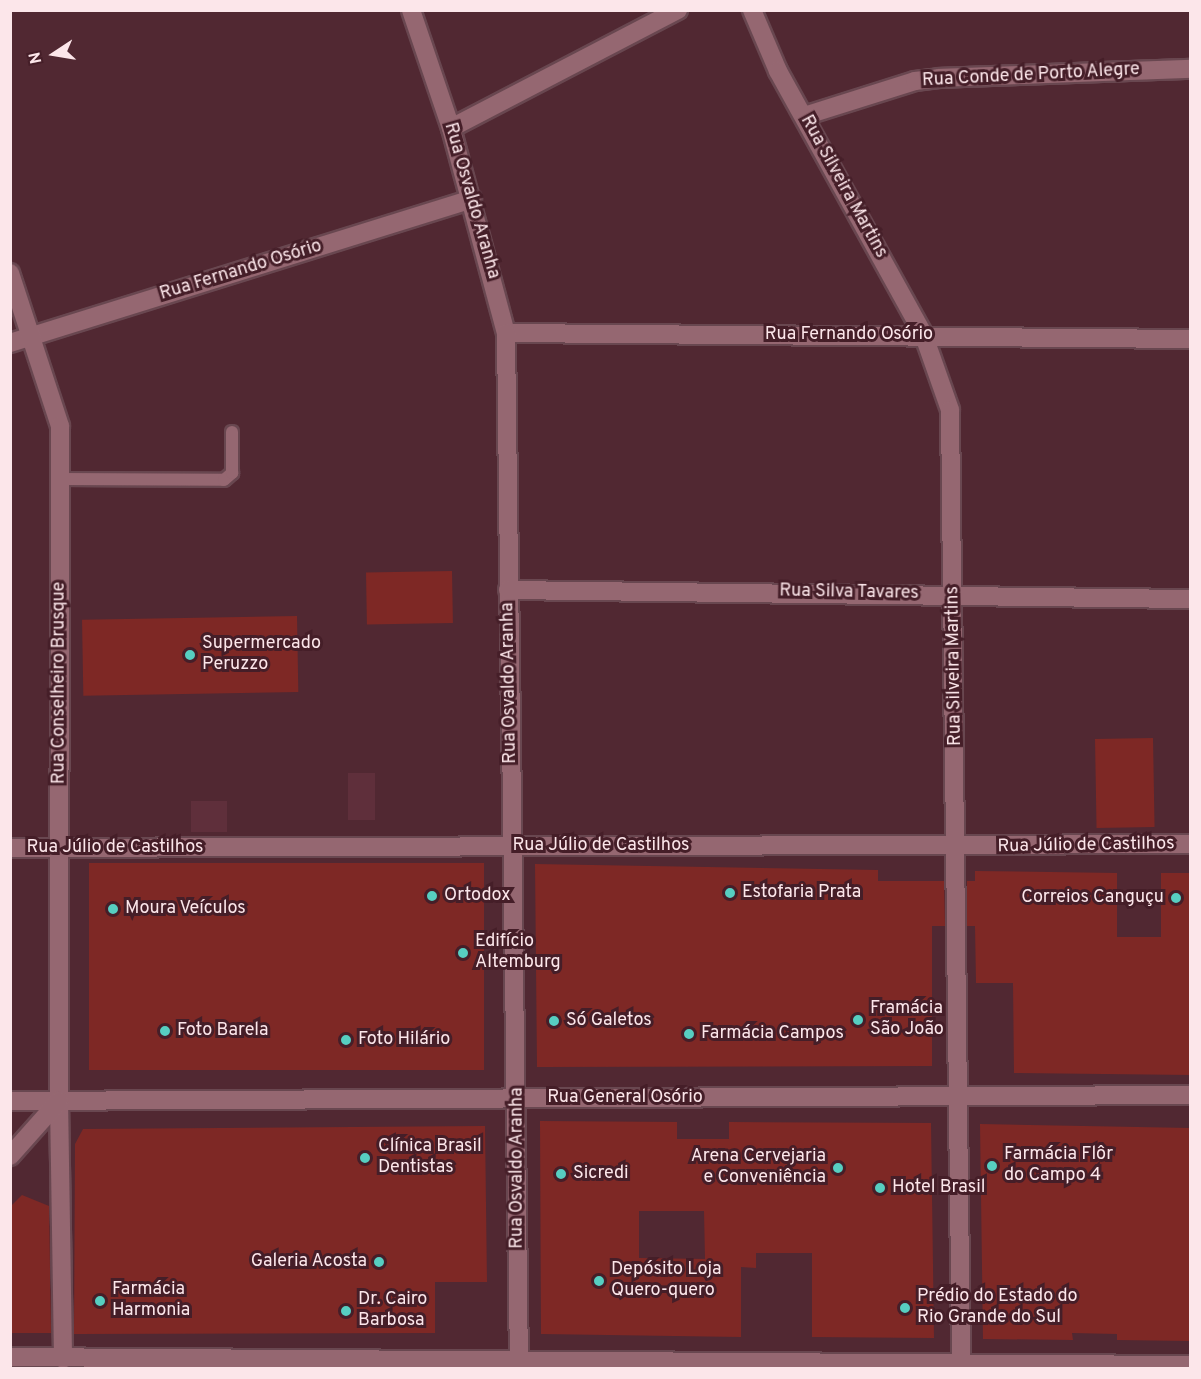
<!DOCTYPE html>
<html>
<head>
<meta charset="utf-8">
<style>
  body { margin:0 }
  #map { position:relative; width:1201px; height:1379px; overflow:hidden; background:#512832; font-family:Overpass,sans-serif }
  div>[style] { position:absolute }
  .built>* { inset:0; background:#5f2f3b; transform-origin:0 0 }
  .building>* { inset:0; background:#7e2825; transform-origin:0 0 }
  .roads { filter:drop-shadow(2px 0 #694750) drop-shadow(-2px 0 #694750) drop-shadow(0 2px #694750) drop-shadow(0 -2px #694750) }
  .lane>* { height:12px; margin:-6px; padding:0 6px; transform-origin:6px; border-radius:6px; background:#956771 }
  .street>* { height:18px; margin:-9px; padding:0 9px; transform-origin:9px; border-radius:9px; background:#956771 }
  .secondary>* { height:18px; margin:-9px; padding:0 9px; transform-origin:9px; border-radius:9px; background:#956771 }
  .dots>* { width:16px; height:16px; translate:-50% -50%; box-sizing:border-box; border:3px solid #451e28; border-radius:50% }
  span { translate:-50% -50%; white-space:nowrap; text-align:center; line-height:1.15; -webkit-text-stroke:6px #451e28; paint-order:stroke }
  .street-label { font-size:18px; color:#fce6ea }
  .poi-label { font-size:18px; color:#fce6ea }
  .left { translate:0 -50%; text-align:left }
  .right { translate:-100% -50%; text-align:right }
  .frame { position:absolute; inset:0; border:12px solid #fce6ea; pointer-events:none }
  .north { position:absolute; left:24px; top:24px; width:60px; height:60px; -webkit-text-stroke:4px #451e28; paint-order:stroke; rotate:258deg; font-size:16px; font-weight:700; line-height:24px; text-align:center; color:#fce6ea }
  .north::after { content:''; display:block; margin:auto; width:21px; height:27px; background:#fce6ea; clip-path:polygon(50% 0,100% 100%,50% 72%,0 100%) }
</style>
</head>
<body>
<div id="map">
  <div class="built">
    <div style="left:348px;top:773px;width:27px;height:47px"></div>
    <div style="left:191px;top:801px;width:36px;height:31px"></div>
  </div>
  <div class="building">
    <div style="left:452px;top:571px;width:52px;height:86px;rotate:89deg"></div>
    <div style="left:297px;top:616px;width:76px;height:215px;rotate:89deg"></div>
    <div style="left:1153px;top:738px;width:89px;height:58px;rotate:89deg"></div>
    <div style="left:484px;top:863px;width:207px;height:395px;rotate:90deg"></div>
    <div style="clip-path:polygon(535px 864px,878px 870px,878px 881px,944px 881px,945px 926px,932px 926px,932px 1066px,537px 1067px)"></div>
    <div style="clip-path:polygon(975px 871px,1117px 873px,1117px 937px,1161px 937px,1161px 873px,1191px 873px,1191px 1075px,1014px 1073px,1013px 983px,976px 983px,975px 926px,967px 926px,967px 881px,975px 881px)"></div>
    <div style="clip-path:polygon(evenodd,540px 1121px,677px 1122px,677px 1139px,729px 1139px,729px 1122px,931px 1123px,934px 1338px,812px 1337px,812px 1253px,756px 1253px,756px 1268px,741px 1267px,741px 1337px,541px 1334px,540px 1121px,639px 1211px,704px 1211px,705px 1259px,639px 1258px,639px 1211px)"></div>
    <div style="clip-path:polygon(980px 1124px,1191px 1128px,1191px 1341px,1117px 1340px,1117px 1334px,1072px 1333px,1073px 1340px,983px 1339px)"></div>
    <div style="clip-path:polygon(485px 1126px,487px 1282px,435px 1282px,435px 1333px,74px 1334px,75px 1144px,83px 1129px)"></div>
    <div style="clip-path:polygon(22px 1195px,49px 1206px,51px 1333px,10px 1333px,10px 1207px)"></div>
  </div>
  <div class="roads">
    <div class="lane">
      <div style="left:60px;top:479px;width:164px;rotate:0.3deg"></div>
      <div style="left:224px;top:480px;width:11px;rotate:-41deg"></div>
      <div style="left:232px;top:473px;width:41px;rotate:-90deg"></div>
    </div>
    <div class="street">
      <div style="left:804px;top:116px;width:116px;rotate:-17.5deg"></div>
      <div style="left:915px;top:81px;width:24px;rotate:-7deg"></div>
      <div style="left:939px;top:78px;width:251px;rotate:-2.1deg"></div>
      <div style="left:451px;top:128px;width:256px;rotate:-27.5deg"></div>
      <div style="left:506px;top:333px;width:684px;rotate:0.5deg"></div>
      <div style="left:10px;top:343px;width:484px;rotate:-17.3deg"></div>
      <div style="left:59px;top:1101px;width:258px;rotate:89.1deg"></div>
    </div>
    <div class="secondary">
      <div style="left:411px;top:10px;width:125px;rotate:71.3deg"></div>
      <div style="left:451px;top:128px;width:212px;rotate:75deg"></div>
      <div style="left:506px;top:333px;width:1035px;rotate:89.28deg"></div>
      <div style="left:752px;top:10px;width:66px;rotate:66.9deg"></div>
      <div style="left:778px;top:71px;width:303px;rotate:61.1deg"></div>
      <div style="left:924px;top:336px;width:78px;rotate:70.6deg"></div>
      <div style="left:950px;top:410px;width:958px;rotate:89.34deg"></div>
      <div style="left:10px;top:273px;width:161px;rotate:71.9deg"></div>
      <div style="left:60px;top:426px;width:675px;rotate:90.08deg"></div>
      <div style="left:508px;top:590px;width:682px;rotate:0.76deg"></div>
      <div style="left:10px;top:848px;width:1180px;rotate:-0.19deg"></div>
      <div style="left:10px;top:1101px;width:1180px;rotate:-0.29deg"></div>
      <div style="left:10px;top:1156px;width:74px;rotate:-48.3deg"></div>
      <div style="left:10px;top:1357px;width:1180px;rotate:0.39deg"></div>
    </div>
  </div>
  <div class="dots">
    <div style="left:190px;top:655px;background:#57cec1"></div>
    <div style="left:730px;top:893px;background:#57cec1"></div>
    <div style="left:432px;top:896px;background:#57cec1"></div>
    <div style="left:1176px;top:898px;background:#57cec1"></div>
    <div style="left:113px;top:909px;background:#57cec1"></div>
    <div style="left:463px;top:953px;background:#57cec1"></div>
    <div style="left:858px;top:1020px;background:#57cec1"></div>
    <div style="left:554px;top:1021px;background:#57cec1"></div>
    <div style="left:165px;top:1031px;background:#57cec1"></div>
    <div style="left:689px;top:1034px;background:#57cec1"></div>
    <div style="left:346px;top:1040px;background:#57cec1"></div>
    <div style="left:365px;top:1158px;background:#57cec1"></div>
    <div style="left:992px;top:1166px;background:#57cec1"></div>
    <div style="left:838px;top:1168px;background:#57cec1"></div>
    <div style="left:561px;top:1174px;background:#57cec1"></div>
    <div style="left:880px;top:1188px;background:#57cec1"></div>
    <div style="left:379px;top:1262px;background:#57cec1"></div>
    <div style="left:599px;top:1281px;background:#57cec1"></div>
    <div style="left:100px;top:1301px;background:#57cec1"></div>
    <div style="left:905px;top:1308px;background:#57cec1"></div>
    <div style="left:346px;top:1311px;background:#57cec1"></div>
  </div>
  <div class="street-label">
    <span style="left:1031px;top:76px;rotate:-3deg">Rua Conde de Porto Alegre</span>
    <span style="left:843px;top:187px;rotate:61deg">Rua Silveira Martins</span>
    <span style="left:471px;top:201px;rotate:74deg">Rua Osvaldo Aranha</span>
    <span style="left:241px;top:271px;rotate:-17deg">Rua Fernando Osório</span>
    <span style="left:849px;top:335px">Rua Fernando Osório</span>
    <span style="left:849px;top:593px;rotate:1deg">Rua Silva Tavares</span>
    <span style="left:955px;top:666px;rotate:-91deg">Rua Silveira Martins</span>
    <span style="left:60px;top:683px;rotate:-90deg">Rua Conselheiro Brusque</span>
    <span style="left:510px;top:683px;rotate:-91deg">Rua Osvaldo Aranha</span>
    <span style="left:601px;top:846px">Rua Júlio de Castilhos</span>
    <span style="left:1086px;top:846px;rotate:-1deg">Rua Júlio de Castilhos</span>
    <span style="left:115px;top:848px">Rua Júlio de Castilhos</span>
    <span style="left:625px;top:1098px">Rua General Osório</span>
    <span style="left:518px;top:1168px;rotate:-90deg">Rua Osvaldo Aranha</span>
  </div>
  <div class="poi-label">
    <span class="left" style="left:202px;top:655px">Supermercado<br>Peruzzo</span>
    <span class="left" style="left:742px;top:893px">Estofaria Prata</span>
    <span class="left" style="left:444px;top:896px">Ortodox</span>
    <span class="right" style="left:1164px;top:898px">Correios Canguçu</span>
    <span class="left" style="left:125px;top:909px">Moura Veículos</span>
    <span class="left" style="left:475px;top:953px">Edifício<br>Altemburg</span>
    <span class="left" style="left:870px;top:1020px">Framácia<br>São João</span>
    <span class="left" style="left:566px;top:1021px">Só Galetos</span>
    <span class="left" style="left:177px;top:1031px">Foto Barela</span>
    <span class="left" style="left:701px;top:1034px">Farmácia Campos</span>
    <span class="left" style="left:358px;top:1040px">Foto Hilário</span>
    <span class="left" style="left:378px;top:1158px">Clínica Brasil<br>Dentistas</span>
    <span class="left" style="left:1004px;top:1166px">Farmácia Flôr<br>do Campo 4</span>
    <span class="right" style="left:826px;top:1168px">Arena Cervejaria<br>e Conveniência</span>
    <span class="left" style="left:573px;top:1174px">Sicredi</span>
    <span class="left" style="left:892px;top:1188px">Hotel Brasil</span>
    <span class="right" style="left:367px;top:1262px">Galeria Acosta</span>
    <span class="left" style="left:611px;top:1281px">Depósito Loja<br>Quero-quero</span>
    <span class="left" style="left:112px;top:1301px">Farmácia<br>Harmonia</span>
    <span class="left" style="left:917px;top:1308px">Prédio do Estado do<br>Rio Grande do Sul</span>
    <span class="left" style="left:358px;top:1311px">Dr. Cairo<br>Barbosa</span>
  </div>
  <div class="frame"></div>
  <div class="north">N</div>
</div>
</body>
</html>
